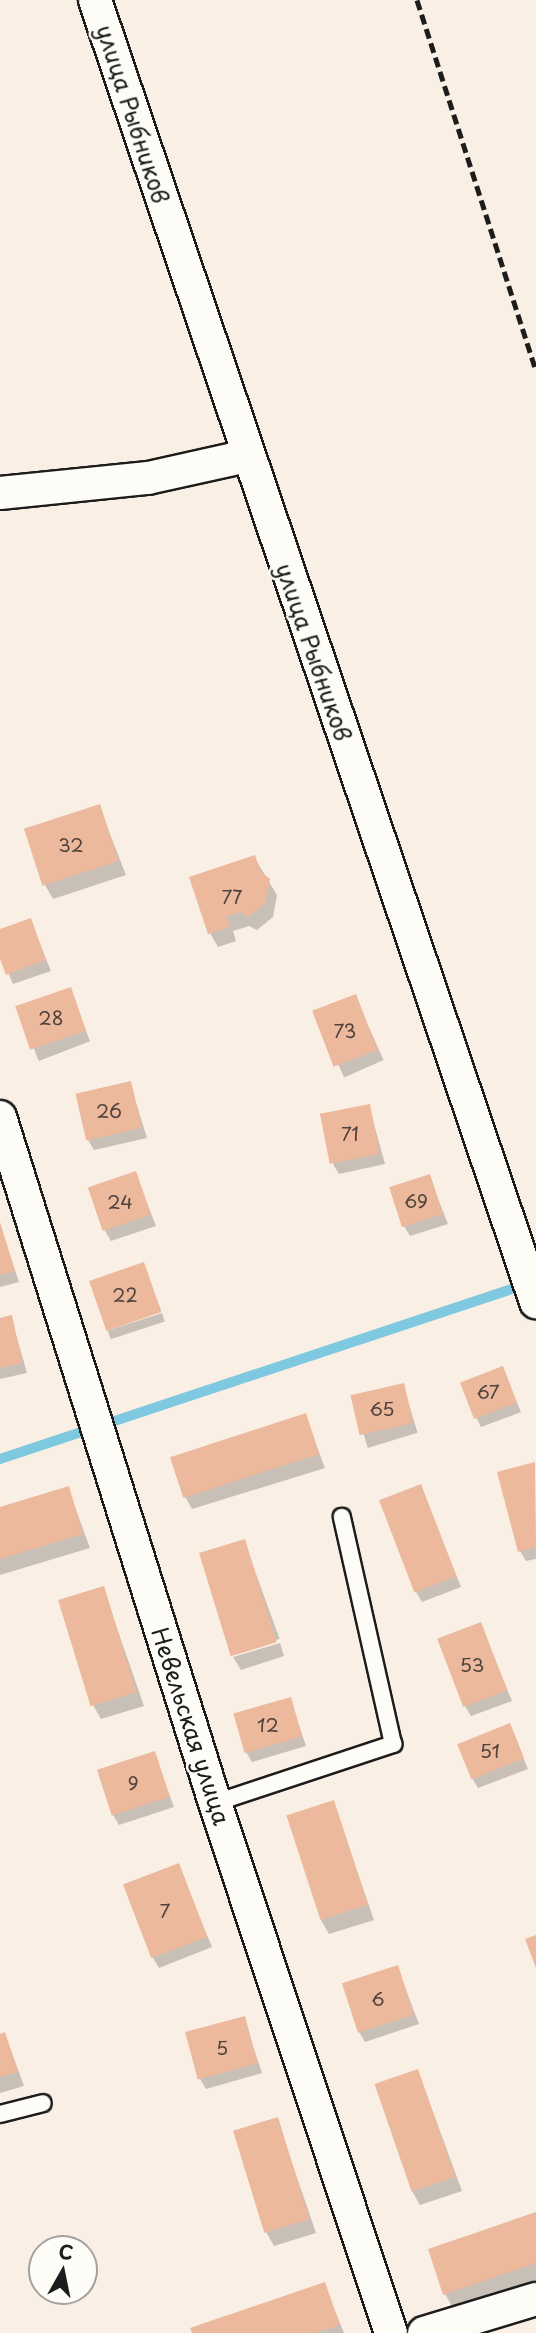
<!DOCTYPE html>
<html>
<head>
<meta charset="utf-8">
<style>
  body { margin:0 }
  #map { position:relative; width:536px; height:2333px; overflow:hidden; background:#faefe5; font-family:"Playpen Sans",sans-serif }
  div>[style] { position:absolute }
  .shadow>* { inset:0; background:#0003; transform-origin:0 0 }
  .stream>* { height:10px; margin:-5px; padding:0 5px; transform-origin:5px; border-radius:5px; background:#7fc9e0 }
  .building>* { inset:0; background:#ecb99d; transform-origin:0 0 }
  .roads { filter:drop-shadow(2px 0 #1c1c1c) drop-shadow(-2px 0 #1c1c1c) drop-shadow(0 2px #1c1c1c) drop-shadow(0 -2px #1c1c1c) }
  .service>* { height:16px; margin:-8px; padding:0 8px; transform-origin:8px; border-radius:8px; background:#fdfcf7 }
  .minor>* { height:32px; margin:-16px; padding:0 16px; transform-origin:16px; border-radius:16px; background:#fdfcf7 }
  .rail>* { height:5px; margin-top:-2.5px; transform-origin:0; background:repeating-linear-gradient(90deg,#1c1c1c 0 10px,transparent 0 15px) }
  span { translate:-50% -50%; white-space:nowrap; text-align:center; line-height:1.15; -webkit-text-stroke:5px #fdfcf7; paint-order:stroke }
  .number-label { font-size:19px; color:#50433c }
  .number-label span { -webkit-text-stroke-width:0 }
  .street-label { font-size:23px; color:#1c1c1c }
  .north { position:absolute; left:28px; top:2235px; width:70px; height:70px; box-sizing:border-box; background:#fdfcf7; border:2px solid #a3a29f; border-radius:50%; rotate:9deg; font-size:19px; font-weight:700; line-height:28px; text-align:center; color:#1c1c1c }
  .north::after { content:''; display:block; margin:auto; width:24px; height:32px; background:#1c1c1c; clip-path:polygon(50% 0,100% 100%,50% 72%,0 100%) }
</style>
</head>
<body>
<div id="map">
  <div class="shadow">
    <div style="clip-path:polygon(99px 806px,126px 875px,53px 899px,45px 885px)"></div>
    <div style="clip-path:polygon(254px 857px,277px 895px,273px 917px,257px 930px,249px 926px,233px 931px,236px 941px,218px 947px,210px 933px)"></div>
    <div style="clip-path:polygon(30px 920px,51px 971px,13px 984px,0 954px,0 931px)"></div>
    <div style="left:70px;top:989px;width:56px;height:55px;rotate:69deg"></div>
    <div style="left:355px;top:996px;width:70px;height:43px;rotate:66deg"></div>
    <div style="clip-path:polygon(130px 1083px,147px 1138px,94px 1150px,88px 1140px)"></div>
    <div style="clip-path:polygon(369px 1106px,385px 1164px,339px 1174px,333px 1164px)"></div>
    <div style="clip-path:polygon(135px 1173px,156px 1226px,111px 1241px,105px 1231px)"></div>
    <div style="clip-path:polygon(429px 1176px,448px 1224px,410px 1236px,404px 1226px)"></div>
    <div style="clip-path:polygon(0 1226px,19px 1282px,0 1287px)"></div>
    <div style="clip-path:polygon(143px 1264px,161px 1310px,106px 1327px)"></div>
    <div style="left:162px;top:1313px;width:9px;height:57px;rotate:72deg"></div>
    <div style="clip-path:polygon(11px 1317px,27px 1373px,0 1379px,0 1319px)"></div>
    <div style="clip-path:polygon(502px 1368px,521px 1412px,481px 1427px,476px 1417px)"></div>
    <div style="left:403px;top:1385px;width:50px;height:52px;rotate:73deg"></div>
    <div style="clip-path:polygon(305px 1415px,325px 1468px,192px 1509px,184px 1495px)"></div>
    <div style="clip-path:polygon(534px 1464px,536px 1559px,526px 1561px,520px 1551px)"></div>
    <div style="clip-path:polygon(421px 1487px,461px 1587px,422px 1602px,416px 1592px)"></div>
    <div style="clip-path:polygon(68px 1488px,90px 1548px,0 1575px,0 1509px)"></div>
    <div style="left:244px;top:1541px;width:104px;height:45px;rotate:70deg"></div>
    <div style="clip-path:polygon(103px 1588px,144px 1706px,101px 1719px,93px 1705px)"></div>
    <div style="clip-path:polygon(480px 1624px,512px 1701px,471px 1716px,465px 1706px)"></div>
    <div style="clip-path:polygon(280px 1643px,284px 1656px,241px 1670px,233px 1657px)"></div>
    <div style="clip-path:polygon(290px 1699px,306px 1746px,252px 1762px,246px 1752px)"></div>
    <div style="clip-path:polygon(509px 1725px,528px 1769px,478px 1788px,472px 1778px)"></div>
    <div style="clip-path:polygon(154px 1753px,174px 1807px,119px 1825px,113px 1815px)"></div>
    <div style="clip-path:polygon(333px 1802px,374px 1920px,329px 1934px,321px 1920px)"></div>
    <div style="clip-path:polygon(178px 1866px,212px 1947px,159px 1968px,153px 1958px)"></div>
    <div style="clip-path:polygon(397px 1967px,419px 2024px,365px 2042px,359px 2032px)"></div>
    <div style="clip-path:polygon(244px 2019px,262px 2073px,206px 2089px,200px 2079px)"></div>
    <div style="clip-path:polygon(5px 2034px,24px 2086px,0 2093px,0 2035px)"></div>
    <div style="clip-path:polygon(418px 2071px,462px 2191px,420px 2205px,412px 2191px)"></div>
    <div style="clip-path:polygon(277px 2119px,316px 2233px,274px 2246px,266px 2232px)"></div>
    <div style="clip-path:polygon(536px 2214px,536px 2280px,453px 2308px,445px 2294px)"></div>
    <div style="clip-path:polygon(324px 2285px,344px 2333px,194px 2333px)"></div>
  </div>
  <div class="stream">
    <div style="left:0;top:1459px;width:552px;rotate:-18.37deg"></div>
  </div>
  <div class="building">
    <div style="left:100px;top:804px;width:60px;height:80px;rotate:72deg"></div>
    <div style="clip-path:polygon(255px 855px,260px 871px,270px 879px,265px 903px,248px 917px,240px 912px,226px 917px,230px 927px,208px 934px,189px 877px)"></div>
    <div style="clip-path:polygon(31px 918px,46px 960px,6px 975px,0 959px,0 929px)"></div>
    <div style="left:71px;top:987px;width:46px;height:59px;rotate:71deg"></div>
    <div style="left:356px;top:994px;width:60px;height:47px;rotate:69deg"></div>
    <div style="left:131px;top:1081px;width:48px;height:57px;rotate:77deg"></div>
    <div style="left:370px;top:1104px;width:51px;height:51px;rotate:79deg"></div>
    <div style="left:136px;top:1171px;width:46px;height:51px;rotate:71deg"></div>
    <div style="left:430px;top:1174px;width:42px;height:43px;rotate:72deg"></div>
    <div style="clip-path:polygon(0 1222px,15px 1271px,0 1275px)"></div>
    <div style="left:144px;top:1262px;width:53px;height:58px;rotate:71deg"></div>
    <div style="clip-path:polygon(12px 1315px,22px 1363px,0 1368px,0 1318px)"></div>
    <div style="left:503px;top:1366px;width:39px;height:46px;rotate:69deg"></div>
    <div style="left:404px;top:1383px;width:41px;height:55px;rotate:77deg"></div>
    <div style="left:306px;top:1413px;width:43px;height:143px;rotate:72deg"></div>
    <div style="clip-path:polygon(535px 1462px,536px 1547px,518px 1552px,497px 1472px)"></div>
    <div style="left:421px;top:1484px;width:99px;height:45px;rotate:69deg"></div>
    <div style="clip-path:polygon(69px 1486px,83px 1534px,0 1559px,0 1507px)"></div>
    <div style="left:245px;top:1539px;width:108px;height:48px;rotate:73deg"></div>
    <div style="left:104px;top:1586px;width:111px;height:48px;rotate:73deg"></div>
    <div style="left:481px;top:1622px;width:73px;height:47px;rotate:69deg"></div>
    <div style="left:291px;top:1697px;width:41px;height:60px;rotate:74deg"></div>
    <div style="left:510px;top:1723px;width:38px;height:57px;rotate:68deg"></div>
    <div style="left:155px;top:1751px;width:48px;height:61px;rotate:72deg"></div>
    <div style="left:334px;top:1800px;width:110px;height:50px;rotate:72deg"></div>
    <div style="left:179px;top:1863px;width:79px;height:60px;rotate:69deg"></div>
    <div style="clip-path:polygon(536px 1935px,536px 1968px,525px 1939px)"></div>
    <div style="left:398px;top:1965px;width:52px;height:59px;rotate:72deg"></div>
    <div style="left:245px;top:2016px;width:49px;height:62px;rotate:75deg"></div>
    <div style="clip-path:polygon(5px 2032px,18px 2072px,0 2077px,0 2034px)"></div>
    <div style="left:418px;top:2069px;width:114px;height:46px;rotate:71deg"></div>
    <div style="left:278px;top:2117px;width:107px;height:47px;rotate:73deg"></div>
    <div style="clip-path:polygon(536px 2212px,536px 2263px,443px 2295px,428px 2249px)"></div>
    <div style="clip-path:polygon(325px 2282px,340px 2325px,315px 2333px,192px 2333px,190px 2328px)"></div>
  </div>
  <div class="roads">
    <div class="service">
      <div style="left:215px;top:1803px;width:188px;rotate:-18.3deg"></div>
      <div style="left:393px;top:1744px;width:233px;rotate:-102.7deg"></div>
      <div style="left:0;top:2114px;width:44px;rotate:-14.3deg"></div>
    </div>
    <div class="minor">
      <div style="left:95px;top:0;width:1375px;rotate:71.29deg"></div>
      <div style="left:0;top:493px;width:149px;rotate:-5.8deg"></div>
      <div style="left:148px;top:478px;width:101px;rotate:-12.5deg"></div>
      <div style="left:0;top:1117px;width:719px;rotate:72.6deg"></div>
      <div style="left:215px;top:1803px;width:558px;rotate:71.63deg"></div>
      <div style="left:424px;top:2333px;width:117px;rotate:-16.9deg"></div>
    </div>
  </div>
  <div class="rail">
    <div style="left:417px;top:0;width:390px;rotate:72.2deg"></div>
  </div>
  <div class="number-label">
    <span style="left:71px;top:845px">32</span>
    <span style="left:232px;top:897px">77</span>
    <span style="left:51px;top:1018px">28</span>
    <span style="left:345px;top:1031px">73</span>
    <span style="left:109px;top:1111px">26</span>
    <span style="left:350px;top:1134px">71</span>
    <span style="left:416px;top:1201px">69</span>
    <span style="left:120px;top:1202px">24</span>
    <span style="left:125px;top:1295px">22</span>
    <span style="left:488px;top:1392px">67</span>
    <span style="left:382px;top:1409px">65</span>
    <span style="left:472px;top:1665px">53</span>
    <span style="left:268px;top:1725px">12</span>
    <span style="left:490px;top:1751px">51</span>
    <span style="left:133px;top:1783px">9</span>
    <span style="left:165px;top:1911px">7</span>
    <span style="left:378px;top:1999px">6</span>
    <span style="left:222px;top:2048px">5</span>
  </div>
  <div class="street-label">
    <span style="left:133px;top:114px;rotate:72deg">улица Рыбников</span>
    <span style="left:314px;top:652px;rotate:71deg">улица Рыбников</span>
    <span style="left:191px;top:1726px;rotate:72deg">Невельская улица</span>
  </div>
  <div class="north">С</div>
</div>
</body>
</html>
